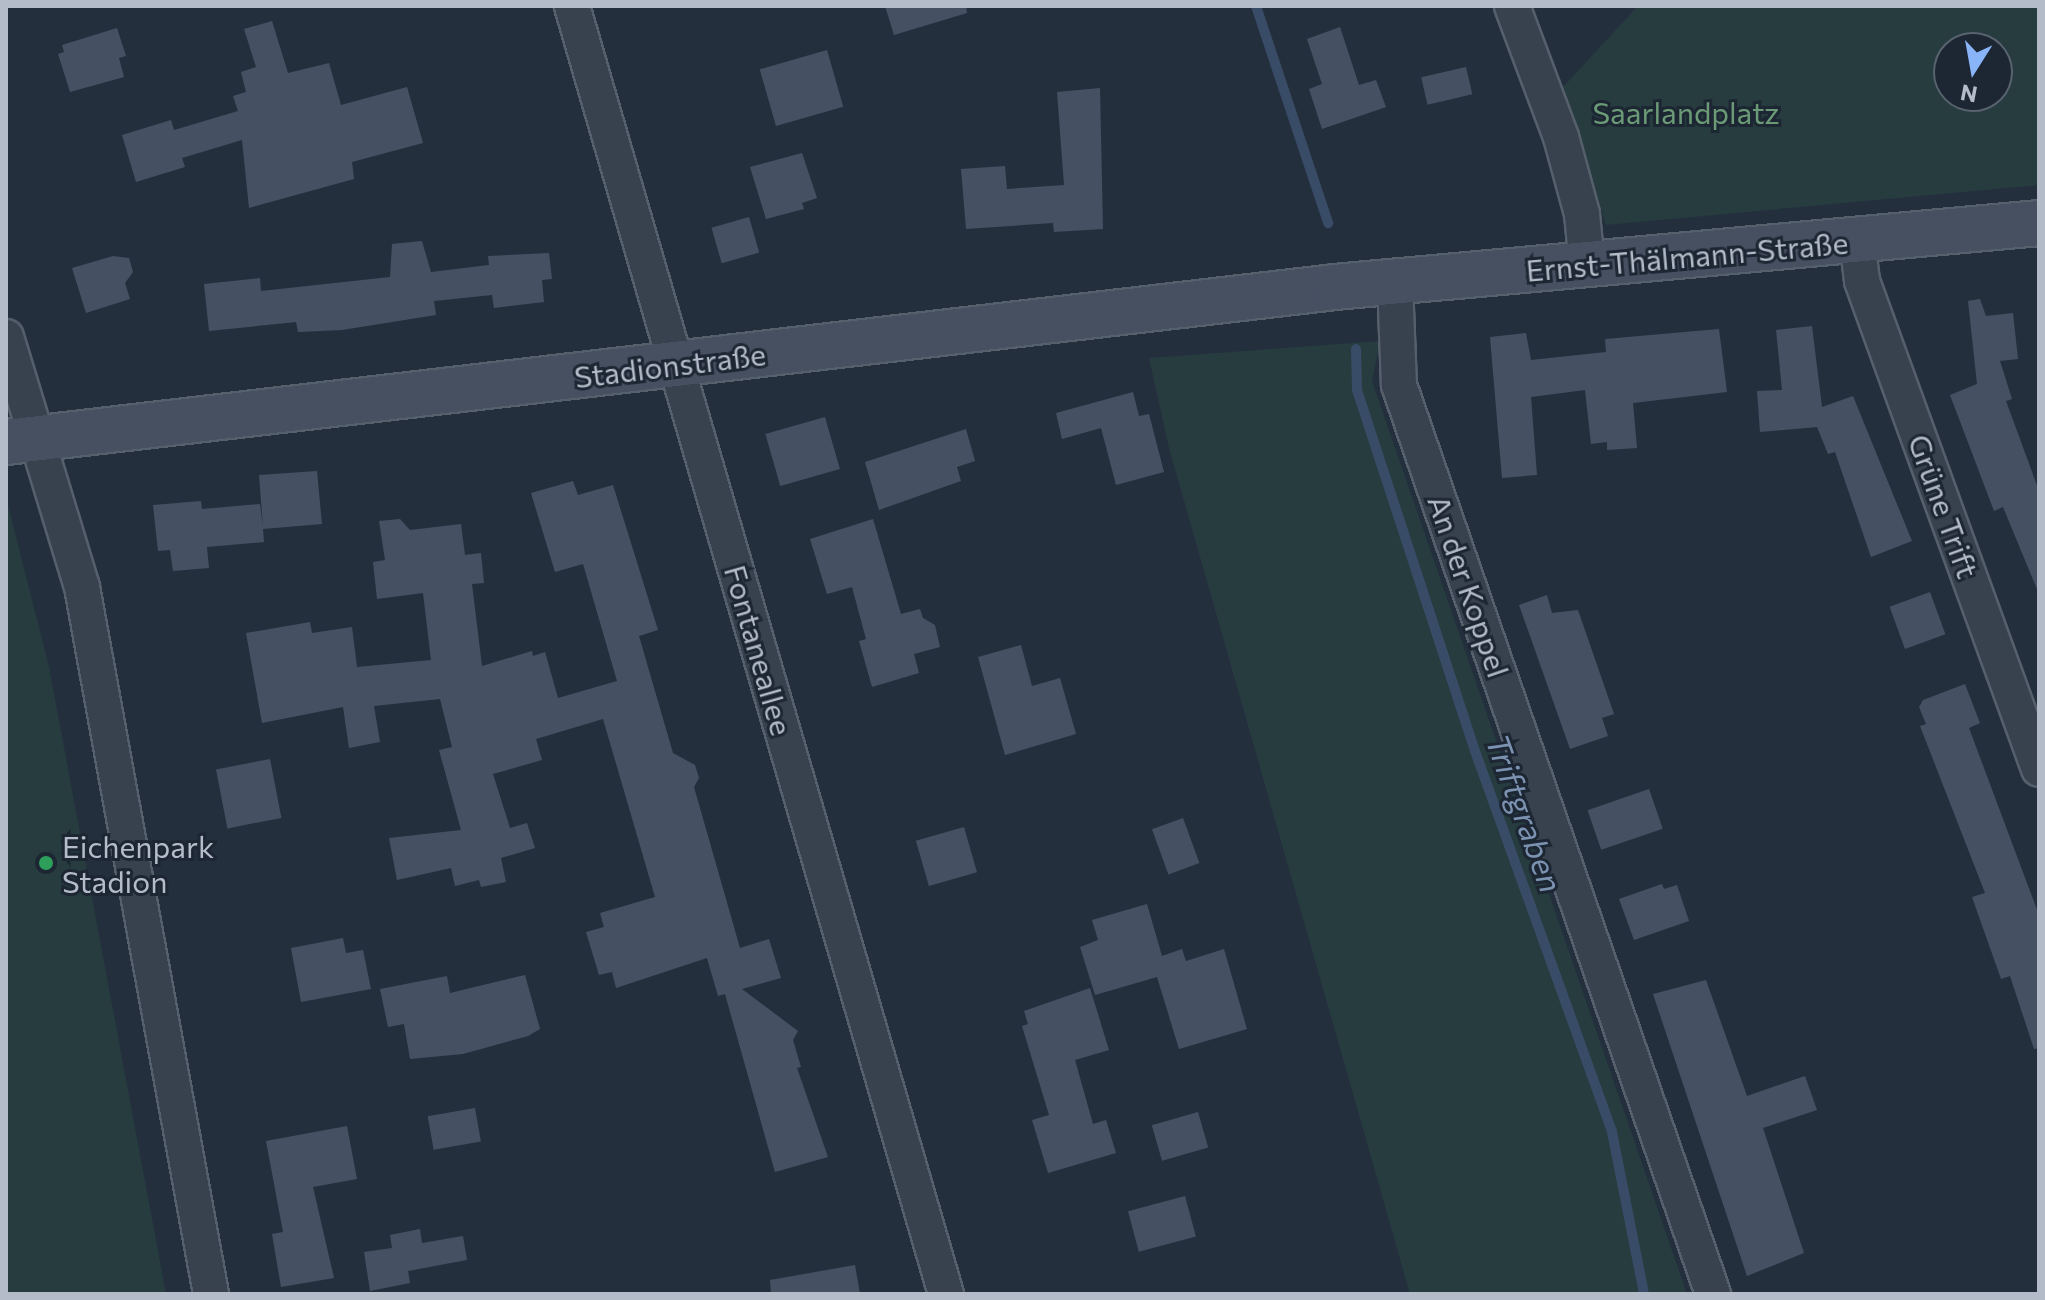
<!DOCTYPE html>
<html>
<head>
<meta charset="utf-8">
<style>
  body { margin:0 }
  #map { position:relative; width:2045px; height:1300px; overflow:hidden; background:#242f3e; font-family:Commissioner,sans-serif }
  div>[style] { position:absolute }
  .green>* { inset:0; background:#263c3f }
  .stream>* { height:10px; margin:-5px; padding:0 5px; transform-origin:5px; border-radius:5px; background:#394c67 }
  .building>* { inset:0; background:#455162; transform-origin:0 0 }
  .roads { filter:drop-shadow(2px 0 #565f6c) drop-shadow(-2px 0 #565f6c) drop-shadow(0 2px #565f6c) drop-shadow(0 -2px #565f6c) }
  .street>* { height:34px; margin:-17px; padding:0 17px; transform-origin:17px; border-radius:17px; background:#38414e }
  .secondary>* { height:44px; margin:-22px; padding:0 22px; transform-origin:22px; border-radius:22px; background:#465061 }
  .dots>* { width:22px; height:22px; translate:-50% -50%; box-sizing:border-box; border:4px solid #1d2633; border-radius:50% }
  span { translate:-50% -50%; white-space:nowrap; text-align:center; line-height:1.15; -webkit-text-stroke:6px #1d2633; paint-order:stroke }
  .park-label { font-size:30px; color:#6b9a76 }
  .street-label { font-size:30px; color:#b4bcc9 }
  .poi-label { font-size:30px; color:#b4bcc9 }
  .left { translate:0 -50%; text-align:left }
  .water-label { font-size:32px; color:#7c92b1; font-style:italic }
  .frame { position:absolute; inset:0; border:8px solid #b4bcc9; pointer-events:none }
  .north { position:absolute; left:1933px; top:32px; width:80px; height:80px; box-sizing:border-box; background:#1d2633; border:2px solid #59626f; border-radius:50%; rotate:191deg; font-size:22px; font-weight:700; line-height:32px; text-align:center; color:#b4bcc9 }
  .north::after { content:''; display:block; margin:auto; width:28px; height:36px; background:#8ab4f8; clip-path:polygon(50% 0,100% 100%,50% 72%,0 100%) }
</style>
</head>
<body>
<div id="map">
  <div class="green">
    <div style="clip-path:polygon(evenodd,1638px 6px,2039px 6px,2039px 185px,1606px 225px,1563px 87px,1638px 6px,1949px 48px,1997px 48px,1997px 96px,1949px 96px,1949px 48px)"></div>
    <div style="clip-path:polygon(1380px 341px,1372px 381px,1687px 1294px,1410px 1294px,1169px 448px,1149px 358px)"></div>
    <div style="clip-path:polygon(6px 497px,49px 667px,166px 1294px,6px 1294px)"></div>
  </div>
  <div class="stream">
    <div style="left:1256px;top:6px;width:229px;rotate:71.6deg"></div>
    <div style="left:1356px;top:349px;width:41px;rotate:88.6deg"></div>
    <div style="left:1357px;top:390px;width:380px;rotate:71.9deg"></div>
    <div style="left:1475px;top:751px;width:405px;rotate:70.2deg"></div>
    <div style="left:1612px;top:1132px;width:165px;rotate:78.8deg"></div>
  </div>
  <div class="building">
    <div style="clip-path:polygon(885px 6px,966px 6px,967px 13px,894px 35px)"></div>
    <div style="clip-path:polygon(272px 21px,288px 73px,329px 63px,341px 105px,407px 87px,423px 143px,352px 162px,354px 179px,249px 208px,242px 140px,182px 158px,185px 167px,136px 182px,122px 135px,171px 120px,174px 130px,238px 111px,233px 96px,246px 92px,241px 72px,256px 67px,244px 29px)"></div>
    <div style="clip-path:polygon(1340px 27px,1359px 85px,1376px 80px,1386px 107px,1322px 129px,1309px 89px,1322px 84px,1307px 39px)"></div>
    <div style="clip-path:polygon(117px 28px,126px 56px,119px 58px,124px 77px,70px 92px,58px 54px,64px 52px,62px 45px)"></div>
    <div style="left:827px;top:50px;width:59px;height:70px;rotate:74deg"></div>
    <div style="left:1466px;top:67px;width:28px;height:46px;rotate:77deg"></div>
    <div style="clip-path:polygon(1100px 88px,1103px 229px,1054px 232px,1053px 223px,966px 229px,961px 169px,1005px 166px,1007px 189px,1064px 185px,1057px 92px)"></div>
    <div style="clip-path:polygon(802px 153px,817px 198px,802px 203px,804px 209px,766px 219px,750px 167px)"></div>
    <div style="left:749px;top:217px;width:37px;height:39px;rotate:74deg"></div>
    <div style="clip-path:polygon(422px 241px,431px 272px,489px 265px,488px 256px,549px 253px,552px 279px,542px 280px,544px 302px,494px 308px,492px 295px,434px 301px,436px 315px,342px 330px,298px 332px,296px 322px,209px 331px,204px 284px,260px 278px,261px 291px,390px 277px,392px 244px)"></div>
    <div style="clip-path:polygon(113px 256px,129px 258px,133px 272px,125px 283px,130px 299px,86px 313px,72px 268px)"></div>
    <div style="clip-path:polygon(1980px 299px,1986px 316px,2013px 313px,2018px 359px,2000px 361px,2012px 399px,2006px 401px,2039px 491px,2039px 594px,2003px 507px,1994px 511px,1950px 395px,1977px 384px,1968px 301px)"></div>
    <div style="clip-path:polygon(1812px 326px,1822px 407px,1853px 396px,1912px 541px,1871px 557px,1835px 452px,1828px 454px,1817px 427px,1760px 432px,1757px 391px,1782px 390px,1776px 330px)"></div>
    <div style="clip-path:polygon(1719px 329px,1727px 392px,1633px 403px,1637px 448px,1607px 450px,1607px 442px,1591px 444px,1585px 390px,1531px 397px,1537px 475px,1502px 478px,1490px 337px,1526px 333px,1531px 360px,1606px 352px,1605px 339px)"></div>
    <div style="clip-path:polygon(1133px 392px,1139px 416px,1149px 414px,1164px 472px,1116px 485px,1101px 428px,1062px 439px,1056px 413px)"></div>
    <div style="left:825px;top:417px;width:54px;height:62px;rotate:74deg"></div>
    <div style="clip-path:polygon(966px 429px,975px 461px,957px 467px,961px 481px,879px 510px,865px 462px)"></div>
    <div style="clip-path:polygon(317px 471px,322px 524px,263px 529px,264px 542px,207px 547px,209px 568px,173px 571px,170px 550px,158px 551px,153px 505px,201px 501px,202px 509px,260px 504px,263px 527px,259px 475px)"></div>
    <div style="clip-path:polygon(573px 481px,578px 495px,613px 485px,658px 630px,639px 636px,673px 753px,695px 765px,699px 778px,694px 787px,740px 948px,769px 939px,781px 978px,742px 989px,798px 1031px,793px 1040px,801px 1067px,797px 1068px,828px 1157px,775px 1172px,725px 994px,718px 996px,707px 958px,616px 988px,612px 972px,599px 975px,586px 932px,604px 927px,600px 913px,655px 897px,603px 719px,536px 739px,542px 760px,493px 774px,510px 828px,527px 823px,535px 848px,501px 858px,506px 882px,481px 887px,479px 880px,455px 886px,451px 868px,397px 880px,389px 838px,461px 830px,439px 750px,452px 747px,440px 699px,374px 706px,380px 742px,349px 748px,343px 707px,262px 723px,246px 633px,310px 622px,312px 633px,352px 627px,357px 667px,431px 660px,423px 593px,377px 599px,373px 562px,385px 560px,379px 521px,400px 519px,410px 530px,461px 524px,465px 555px,481px 553px,484px 583px,472px 584px,482px 666px,532px 651px,533px 656px,545px 652px,558px 698px,617px 681px,583px 564px,555px 572px,531px 493px)"></div>
    <div style="clip-path:polygon(873px 519px,901px 614px,920px 609px,923px 618px,935px 625px,940px 647px,914px 654px,919px 673px,872px 687px,859px 641px,866px 639px,852px 587px,827px 594px,810px 539px)"></div>
    <div style="left:1930px;top:592px;width:45px;height:43px;rotate:70deg"></div>
    <div style="clip-path:polygon(1547px 595px,1552px 613px,1578px 610px,1614px 714px,1602px 718px,1608px 736px,1570px 749px,1519px 605px)"></div>
    <div style="clip-path:polygon(1021px 645px,1032px 686px,1060px 678px,1076px 734px,1005px 755px,978px 657px)"></div>
    <div style="clip-path:polygon(1965px 684px,1980px 723px,1969px 728px,2039px 915px,2039px 1048px,2034px 1049px,2010px 976px,2001px 979px,1972px 897px,1985px 893px,1920px 726px,1926px 724px,1919px 707px,1923px 700px)"></div>
    <div style="left:270px;top:759px;width:60px;height:55px;rotate:79deg"></div>
    <div style="left:1649px;top:789px;width:42px;height:65px;rotate:71deg"></div>
    <div style="left:1183px;top:818px;width:48px;height:33px;rotate:70deg"></div>
    <div style="left:964px;top:827px;width:47px;height:50px;rotate:74deg"></div>
    <div style="clip-path:polygon(1662px 884px,1664px 889px,1677px 885px,1689px 921px,1634px 940px,1619px 899px)"></div>
    <div style="clip-path:polygon(1147px 904px,1162px 956px,1182px 949px,1186px 961px,1224px 949px,1247px 1029px,1179px 1049px,1157px 977px,1095px 995px,1080px 947px,1098px 940px,1092px 920px)"></div>
    <div style="clip-path:polygon(343px 938px,346px 953px,363px 950px,371px 989px,301px 1002px,291px 948px)"></div>
    <div style="clip-path:polygon(525px 975px,540px 1029px,528px 1036px,463px 1054px,410px 1059px,404px 1024px,388px 1027px,380px 989px,447px 976px,450px 993px)"></div>
    <div style="clip-path:polygon(1706px 980px,1747px 1096px,1805px 1076px,1817px 1110px,1763px 1128px,1804px 1253px,1747px 1276px,1653px 994px)"></div>
    <div style="clip-path:polygon(1090px 988px,1109px 1050px,1075px 1060px,1093px 1124px,1106px 1120px,1116px 1153px,1048px 1173px,1032px 1120px,1049px 1115px,1022px 1026px,1028px 1024px,1024px 1011px)"></div>
    <div style="left:475px;top:1108px;width:34px;height:48px;rotate:80deg"></div>
    <div style="left:1198px;top:1112px;width:37px;height:48px;rotate:74deg"></div>
    <div style="clip-path:polygon(347px 1126px,357px 1179px,313px 1187px,334px 1278px,281px 1287px,272px 1234px,283px 1232px,266px 1141px)"></div>
    <div style="left:1185px;top:1196px;width:42px;height:59px;rotate:75deg"></div>
    <div style="clip-path:polygon(420px 1229px,422px 1243px,463px 1236px,467px 1260px,408px 1271px,410px 1283px,370px 1291px,364px 1252px,392px 1248px,390px 1235px)"></div>
    <div style="clip-path:polygon(855px 1265px,860px 1294px,771px 1294px,770px 1280px)"></div>
  </div>
  <div class="roads">
    <div class="street">
      <div style="left:572px;top:6px;width:1341px;rotate:73.81deg"></div>
      <div style="left:1512px;top:6px;width:140px;rotate:69.5deg"></div>
      <div style="left:1561px;top:137px;width:80px;rotate:74.7deg"></div>
      <div style="left:1582px;top:214px;width:51px;rotate:84.4deg"></div>
      <div style="left:1857px;top:240px;width:41px;rotate:83deg"></div>
      <div style="left:1862px;top:281px;width:519px;rotate:70.06deg"></div>
      <div style="left:1395px;top:282px;width:103px;rotate:87.8deg"></div>
      <div style="left:1399px;top:385px;width:962px;rotate:70.94deg"></div>
      <div style="left:6px;top:337px;width:261px;rotate:73.1deg"></div>
      <div style="left:82px;top:587px;width:719px;rotate:79.66deg"></div>
    </div>
    <div class="secondary">
      <div style="left:6px;top:442px;width:1338px;rotate:-6.65deg"></div>
      <div style="left:1335px;top:287px;width:707px;rotate:-5.19deg"></div>
    </div>
  </div>
  <div class="dots">
    <div style="left:46px;top:863px;background:#2e9e5b"></div>
  </div>
  <div class="park-label">
    <span style="left:1686px;top:112px">Saarlandplatz</span>
  </div>
  <div class="street-label">
    <span style="left:1687px;top:256px;rotate:-5deg">Ernst-Thälmann-Straße</span>
    <span style="left:670px;top:365px;rotate:-7deg">Stadionstraße</span>
    <span style="left:1944px;top:506px;rotate:70deg">Grüne Trift</span>
    <span style="left:1469px;top:586px;rotate:71deg">An der Koppel</span>
    <span style="left:759px;top:650px;rotate:74deg">Fontaneallee</span>
  </div>
  <div class="poi-label">
    <span class="left" style="left:62px;top:863px">Eichenpark<br>Stadion</span>
  </div>
  <div class="water-label">
    <span style="left:1525px;top:813px;rotate:70deg">Triftgraben</span>
  </div>
  <div class="frame"></div>
  <div class="north">N</div>
</div>
</body>
</html>
